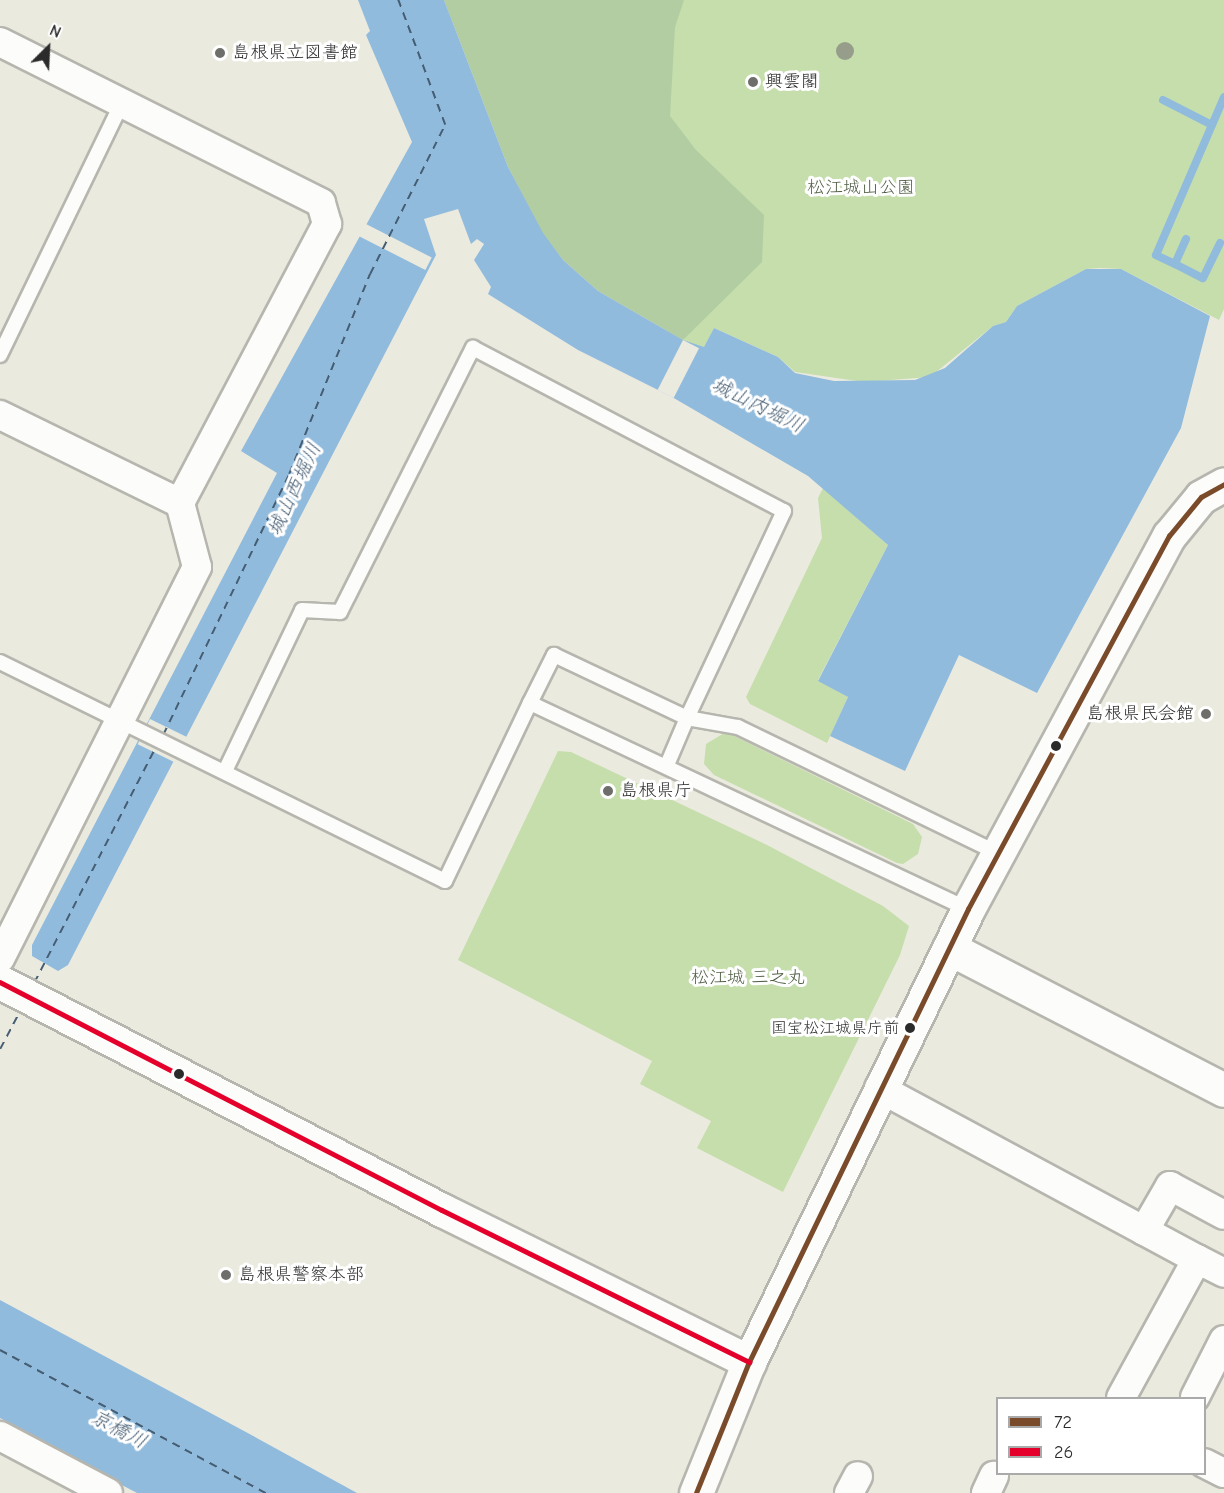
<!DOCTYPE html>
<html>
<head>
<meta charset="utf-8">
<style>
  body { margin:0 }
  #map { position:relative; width:1224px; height:1493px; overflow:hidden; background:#ebeadf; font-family:"Comic Neue","Klee One",sans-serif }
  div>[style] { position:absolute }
  .green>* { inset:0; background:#c5deac }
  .forest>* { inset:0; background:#b2cda2 }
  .water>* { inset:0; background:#91bbdd }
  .pier>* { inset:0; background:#ebeadf; transform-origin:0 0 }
  .stream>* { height:8px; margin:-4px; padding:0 4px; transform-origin:4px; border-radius:4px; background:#91bbdd }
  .ferry>* { height:1.5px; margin-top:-0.75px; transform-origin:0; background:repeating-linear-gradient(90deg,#455d72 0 8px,transparent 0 14px) }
  .roads { filter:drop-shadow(2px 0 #b6b5ae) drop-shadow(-2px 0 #b6b5ae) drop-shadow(0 2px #b6b5ae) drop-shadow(0 -2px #b6b5ae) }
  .lane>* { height:14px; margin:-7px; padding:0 7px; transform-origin:7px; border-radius:7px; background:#fcfcfa }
  .street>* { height:28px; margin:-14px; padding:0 14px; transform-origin:14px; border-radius:14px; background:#fcfcfa }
  .secondary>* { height:33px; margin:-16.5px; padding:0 16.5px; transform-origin:16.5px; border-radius:16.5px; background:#fcfcfa }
  .primary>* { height:33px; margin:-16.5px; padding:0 16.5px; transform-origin:16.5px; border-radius:16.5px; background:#fcfcfa }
  .bus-1>* { height:4.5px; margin:-2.25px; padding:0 2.25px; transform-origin:2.25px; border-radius:2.25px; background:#7a4b2a }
  .bus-2>* { height:4.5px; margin:-2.25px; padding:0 2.25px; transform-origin:2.25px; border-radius:2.25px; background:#e4002b }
  .trees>* { width:18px; height:18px; margin:-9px; border-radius:50%; background:#969d8a }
  .dots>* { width:16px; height:16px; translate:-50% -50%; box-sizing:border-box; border:3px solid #fff; border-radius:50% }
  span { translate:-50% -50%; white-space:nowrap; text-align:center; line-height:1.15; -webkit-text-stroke:6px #fff; paint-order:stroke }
  .bus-label { font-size:16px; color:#2b2b2b }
  .right { translate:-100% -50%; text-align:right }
  .poi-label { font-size:18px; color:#2b2b2b }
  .left { translate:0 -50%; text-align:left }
  .park-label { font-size:18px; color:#505e45 }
  .water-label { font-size:20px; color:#455d72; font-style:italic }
  .legend { position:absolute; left:996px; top:1397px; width:210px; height:78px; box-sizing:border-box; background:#fff; border:2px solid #aaa; margin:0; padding:8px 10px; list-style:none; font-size:18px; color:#2b2b2b }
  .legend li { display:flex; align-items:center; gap:12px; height:30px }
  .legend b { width:30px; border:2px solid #aaa }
  .north { position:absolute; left:18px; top:18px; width:60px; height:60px; -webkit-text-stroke:4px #fff; paint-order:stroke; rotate:24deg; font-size:16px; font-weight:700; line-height:24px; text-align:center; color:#2b2b2b }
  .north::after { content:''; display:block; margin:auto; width:21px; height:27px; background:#2b2b2b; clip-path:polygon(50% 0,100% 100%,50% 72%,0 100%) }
</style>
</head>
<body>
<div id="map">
  <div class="green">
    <div style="clip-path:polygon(444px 0,1224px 0,1224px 309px,1219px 320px,1121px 269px,1100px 268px,1086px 269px,1017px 306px,1006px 322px,993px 326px,930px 377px,864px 382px,795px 372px,778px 357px,714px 328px,704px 348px,699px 348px,671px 334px,542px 233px,519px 188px)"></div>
    <div style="clip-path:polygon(823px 488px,888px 545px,818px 680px,848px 697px,827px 743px,750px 704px,746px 697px,822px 538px,818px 498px)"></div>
    <div style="clip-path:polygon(726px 732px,913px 824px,922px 837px,918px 854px,903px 864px,897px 863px,714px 775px,704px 764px,706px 744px)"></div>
    <div style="clip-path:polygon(558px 751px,571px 752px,767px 845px,883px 906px,909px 926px,900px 955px,783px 1192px,697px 1148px,711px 1121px,640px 1084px,652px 1061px,458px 960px)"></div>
  </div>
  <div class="forest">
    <div style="clip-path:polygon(444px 0,684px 0,675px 27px,670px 116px,696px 150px,764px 215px,762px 262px,683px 340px,598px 291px,563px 260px,542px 233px,508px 167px)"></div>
  </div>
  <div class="water">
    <div style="clip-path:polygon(358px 0,444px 0,508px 167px,543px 233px,563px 260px,598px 291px,683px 340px,704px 347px,714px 328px,778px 357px,795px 373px,834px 381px,915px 380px,945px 368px,993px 326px,1006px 322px,1017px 306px,1086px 269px,1121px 269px,1210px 316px,1181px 428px,1037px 693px,959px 655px,905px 771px,830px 736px,848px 697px,818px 681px,888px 545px,808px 476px,672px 397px,578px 350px,488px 294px,491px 287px,474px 260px,484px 244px,477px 239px,471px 244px,458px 209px,424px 219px,436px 255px,68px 965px,58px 971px,32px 956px,32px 945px,277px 473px,241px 451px,412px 142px,366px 35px,370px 31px)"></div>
    <div style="clip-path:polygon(0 1300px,244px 1431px,357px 1493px,137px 1493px,103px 1475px,0 1418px)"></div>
  </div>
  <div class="pier">
    <div style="left:364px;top:223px;width:76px;height:14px;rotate:27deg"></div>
    <div style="left:683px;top:340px;width:18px;height:56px;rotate:27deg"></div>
    <div style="left:150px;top:719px;width:41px;height:28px;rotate:26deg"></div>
  </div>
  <div class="stream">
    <div style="left:1163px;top:100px;width:55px;rotate:27deg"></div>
    <div style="left:1186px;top:239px;width:27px;rotate:114deg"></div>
    <div style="left:1175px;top:264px;width:21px;rotate:-155deg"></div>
    <div style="left:1156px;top:255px;width:172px;rotate:-66.7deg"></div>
    <div style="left:1175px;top:264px;width:31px;rotate:27deg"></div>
    <div style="left:1203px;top:278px;width:39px;rotate:-64deg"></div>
  </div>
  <div class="ferry">
    <div style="left:163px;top:735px;width:290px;rotate:-64.2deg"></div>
    <div style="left:289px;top:474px;width:216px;rotate:-68deg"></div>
    <div style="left:370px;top:274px;width:167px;rotate:-63.3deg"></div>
    <div style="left:445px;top:125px;width:134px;rotate:-110.6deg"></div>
    <div style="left:34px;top:983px;width:266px;rotate:-62.7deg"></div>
    <div style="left:0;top:1049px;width:43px;rotate:-62.2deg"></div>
    <div style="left:0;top:1350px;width:302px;rotate:28.3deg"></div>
  </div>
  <div class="roads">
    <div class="lane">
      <div style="left:0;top:355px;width:280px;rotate:-64.2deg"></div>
      <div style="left:0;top:662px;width:496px;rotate:26.2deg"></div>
      <div style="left:445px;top:881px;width:197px;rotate:-64.5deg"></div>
      <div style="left:530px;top:703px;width:484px;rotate:25.2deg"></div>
      <div style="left:530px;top:703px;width:54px;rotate:-63.4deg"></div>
      <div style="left:554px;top:655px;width:147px;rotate:25.3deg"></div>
      <div style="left:687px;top:718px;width:51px;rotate:113.1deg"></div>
      <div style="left:225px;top:771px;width:178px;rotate:-64.4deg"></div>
      <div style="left:302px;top:610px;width:38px;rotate:3deg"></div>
      <div style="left:340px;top:612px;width:296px;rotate:-63.3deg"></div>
      <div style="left:473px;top:348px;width:351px;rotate:27.7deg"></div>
      <div style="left:784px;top:511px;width:229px;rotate:115.1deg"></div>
      <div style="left:687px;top:718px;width:52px;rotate:10deg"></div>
      <div style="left:738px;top:727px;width:289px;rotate:25.9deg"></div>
    </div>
    <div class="street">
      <div style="left:0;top:42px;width:359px;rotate:26.6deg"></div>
      <div style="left:321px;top:203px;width:22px;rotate:74deg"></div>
      <div style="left:327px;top:224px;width:315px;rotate:117.8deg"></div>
      <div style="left:0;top:415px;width:200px;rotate:26.1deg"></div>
      <div style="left:180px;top:503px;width:66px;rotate:75.1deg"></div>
      <div style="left:197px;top:567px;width:438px;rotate:116.7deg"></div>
      <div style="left:879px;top:1088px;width:361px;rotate:28.3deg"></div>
      <div style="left:1197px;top:1259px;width:158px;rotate:118.7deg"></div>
      <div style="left:1144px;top:1231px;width:52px;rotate:-60deg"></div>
      <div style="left:1170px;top:1186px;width:61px;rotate:28.2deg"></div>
      <div style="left:1197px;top:1259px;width:30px;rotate:27deg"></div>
      <div style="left:1195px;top:1397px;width:64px;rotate:-63deg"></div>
      <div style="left:0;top:1436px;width:122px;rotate:27.8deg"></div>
      <div style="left:1204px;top:1463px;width:22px;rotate:27deg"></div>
      <div style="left:849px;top:1493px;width:19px;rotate:-62deg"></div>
      <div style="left:986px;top:1493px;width:19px;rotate:-65deg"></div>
    </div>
    <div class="secondary">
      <div style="left:949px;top:948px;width:309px;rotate:27.3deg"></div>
      <div style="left:0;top:982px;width:497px;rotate:27.3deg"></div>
      <div style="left:442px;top:1210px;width:343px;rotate:26.3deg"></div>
    </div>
    <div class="primary">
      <div style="left:696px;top:1493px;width:141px;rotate:-68deg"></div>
      <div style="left:749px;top:1362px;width:503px;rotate:-64.2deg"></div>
      <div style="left:968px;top:909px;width:424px;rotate:-61.7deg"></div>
      <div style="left:1169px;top:536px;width:50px;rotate:-50.6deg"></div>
      <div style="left:1201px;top:497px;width:26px;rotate:-29deg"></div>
    </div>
  </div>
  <div class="bus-1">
    <div style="left:696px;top:1493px;width:141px;rotate:-68deg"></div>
    <div style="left:749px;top:1362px;width:503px;rotate:-64.2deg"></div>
    <div style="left:968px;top:909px;width:424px;rotate:-61.7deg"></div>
    <div style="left:1169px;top:536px;width:50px;rotate:-50.6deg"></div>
    <div style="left:1201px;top:497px;width:26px;rotate:-29deg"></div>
  </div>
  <div class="bus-2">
    <div style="left:0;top:982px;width:497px;rotate:27.3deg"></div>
    <div style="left:442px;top:1210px;width:343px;rotate:26.3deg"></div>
  </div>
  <div class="trees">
    <div style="left:845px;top:51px"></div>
  </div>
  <div class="dots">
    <div style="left:220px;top:53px;background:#6e6e6a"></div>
    <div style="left:753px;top:82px;background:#6e6e6a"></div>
    <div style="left:1206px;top:714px;background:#6e6e6a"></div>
    <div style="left:1056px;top:746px;background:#2b2b2b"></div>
    <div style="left:608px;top:791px;background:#6e6e6a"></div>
    <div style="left:910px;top:1028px;background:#2b2b2b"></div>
    <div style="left:179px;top:1074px;background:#2b2b2b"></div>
    <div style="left:226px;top:1275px;background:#6e6e6a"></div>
  </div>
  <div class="bus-label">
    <span class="right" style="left:899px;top:1028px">国宝松江城県庁前</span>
  </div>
  <div class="poi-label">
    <span class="left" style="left:232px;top:53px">島根県立図書館</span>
    <span class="left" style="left:765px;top:82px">興雲閣</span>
    <span class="right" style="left:1194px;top:714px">島根県民会館</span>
    <span class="left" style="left:620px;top:791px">島根県庁</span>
    <span class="left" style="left:238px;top:1275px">島根県警察本部</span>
  </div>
  <div class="park-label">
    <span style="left:861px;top:188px">松江城山公園</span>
    <span style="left:748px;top:978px">松江城 三之丸</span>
  </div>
  <div class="water-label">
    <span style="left:758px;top:405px;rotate:26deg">城山内堀川</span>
    <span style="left:294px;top:489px;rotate:-65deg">城山西堀川</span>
    <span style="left:119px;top:1429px;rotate:28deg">京橋川</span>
  </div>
  <ul class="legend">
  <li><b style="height:8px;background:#7a4b2a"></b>72</li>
  <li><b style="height:8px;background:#e4002b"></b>26</li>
  </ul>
  <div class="north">N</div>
</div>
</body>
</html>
